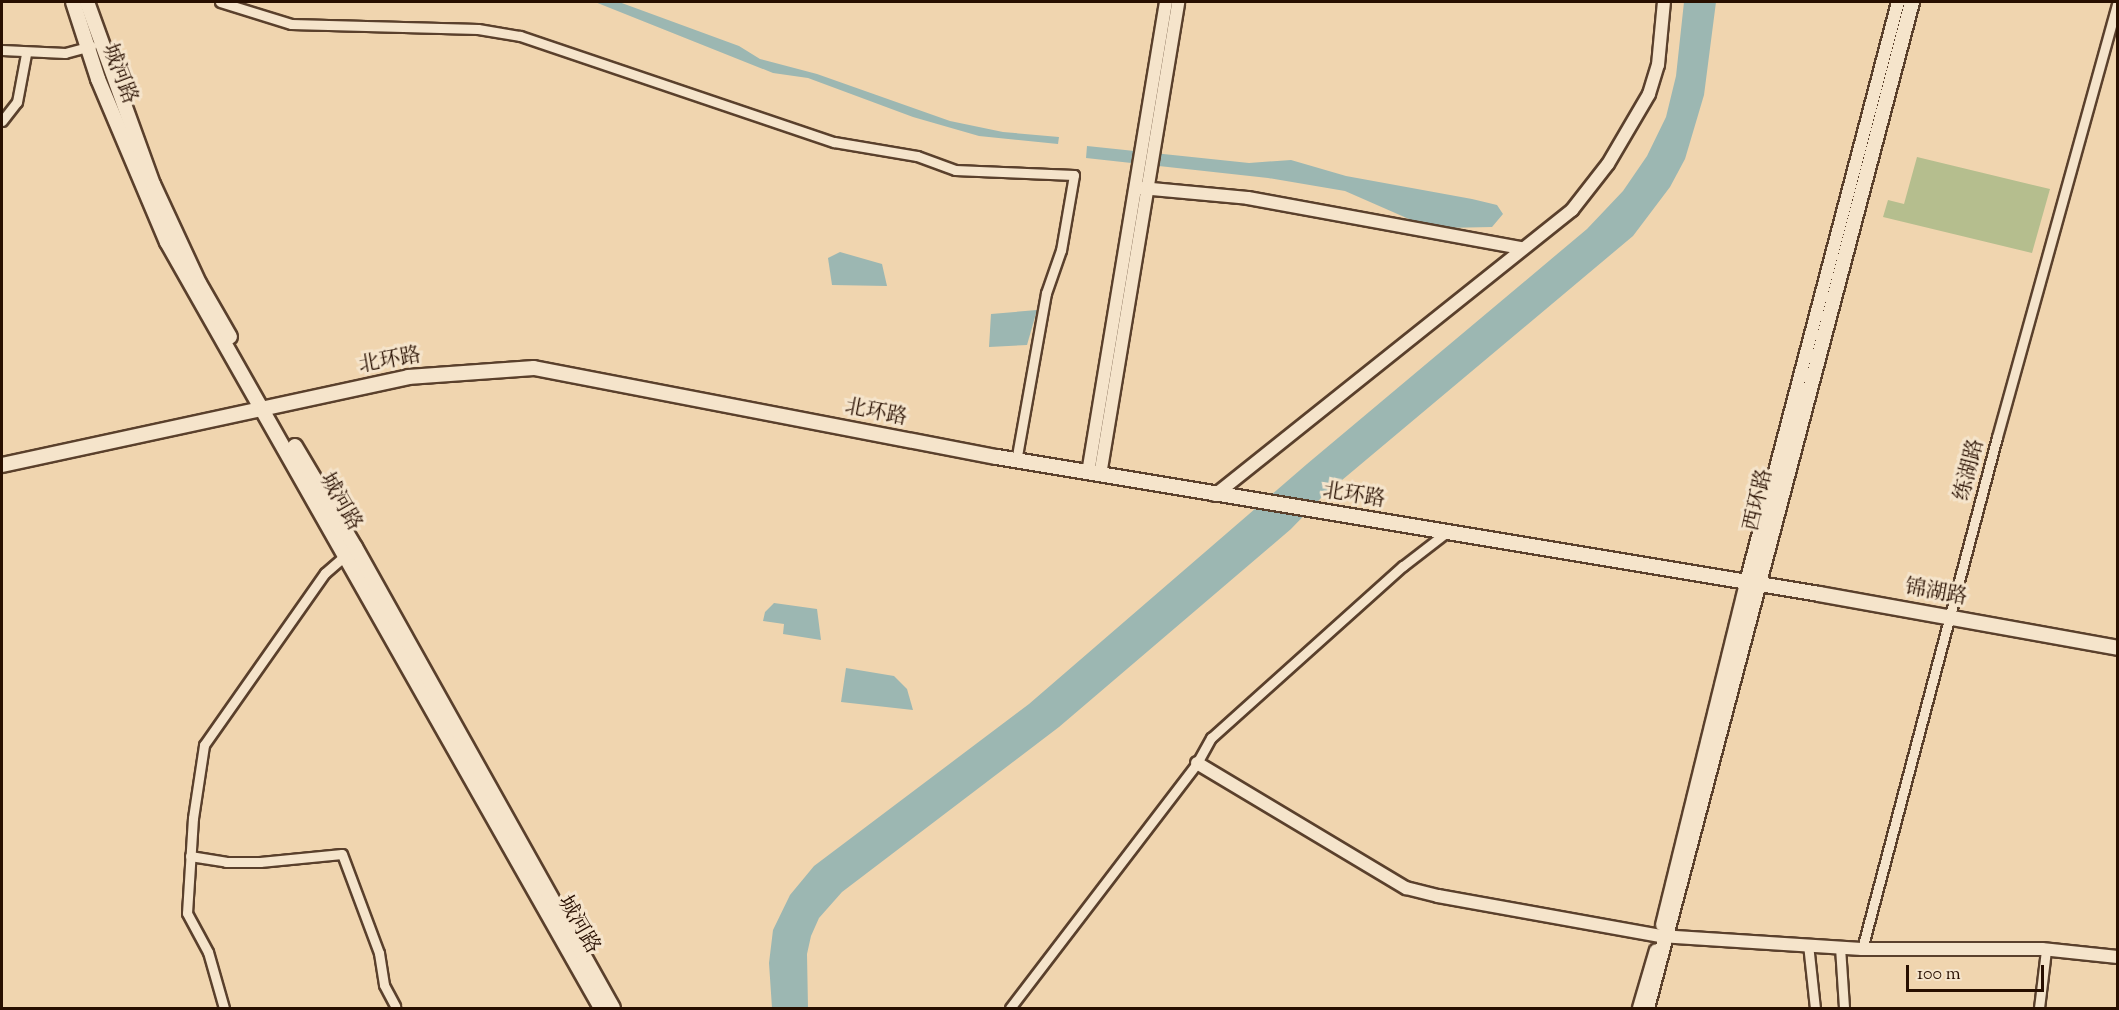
<!DOCTYPE html>
<html>
<head>
<meta charset="utf-8">
<style>
  body { margin:0 }
  #map { position:relative; width:2119px; height:1010px; overflow:hidden; background:#f0d5af; font-family:"Sorts Mill Goudy","Noto Serif SC",serif }
  div>[style] { position:absolute }
  .green>* { inset:0; background:#b5be8e }
  .water>* { inset:0; background:#9cb7b2 }
  .roads { filter:drop-shadow(2px 0 #5a402c) drop-shadow(-2px 0 #5a402c) drop-shadow(0 2px #5a402c) drop-shadow(0 -2px #5a402c) }
  .minor>* { height:9px; margin:-4.5px; padding:0 4.5px; transform-origin:4.5px; border-radius:4.5px; background:#f5e4cb }
  .tertiary>* { height:12px; margin:-6px; padding:0 6px; transform-origin:6px; border-radius:6px; background:#f5e4cb }
  .secondary>* { height:14px; margin:-7px; padding:0 7px; transform-origin:7px; border-radius:7px; background:#f5e4cb }
  span { translate:-50% -50%; white-space:nowrap; text-align:center; line-height:1.15; -webkit-text-stroke:6px #f5e4cb; paint-order:stroke }
  .street-label { font-size:21px; color:#280f00 }
  .frame { position:absolute; inset:0; border:3px solid #280f00; pointer-events:none }
  .scale { position:absolute; left:1906px; top:965px; width:138px; height:27px; box-sizing:border-box; border:3px solid #280f00; border-top:0; padding-left:8px; font-size:18px; line-height:21px; white-space:nowrap; color:#280f00; -webkit-text-stroke:4px #f5e4cb; paint-order:stroke }
</style>
</head>
<body>
<div id="map">
  <div class="green">
    <div style="clip-path:polygon(1917px 157px,2050px 189px,2032px 253px,1883px 217px,1888px 200px,1904px 204px)"></div>
  </div>
  <div class="water">
    <div style="clip-path:polygon(595px 2px,619px 2px,739px 46px,760px 59px,817px 74px,950px 121px,1003px 132px,1059px 137px,1058px 144px,979px 136px,913px 117px,808px 78px,773px 73px)"></div>
    <div style="clip-path:polygon(1684px 2px,1716px 2px,1704px 95px,1685px 159px,1670px 187px,1633px 236px,1323px 496px,1291px 529px,1059px 727px,842px 892px,819px 918px,811px 936px,807px 954px,808px 1008px,772px 1008px,769px 963px,773px 930px,790px 895px,814px 866px,1029px 704px,1307px 464px,1587px 229px,1623px 191px,1647px 156px,1666px 117px,1676px 76px)"></div>
    <div style="clip-path:polygon(1087px 146px,1249px 163px,1291px 160px,1346px 176px,1472px 199px,1497px 205px,1503px 214px,1492px 227px,1442px 228px,1418px 223px,1345px 191px,1268px 178px,1086px 158px)"></div>
    <div style="clip-path:polygon(840px 252px,882px 264px,887px 286px,832px 285px,828px 258px)"></div>
    <div style="clip-path:polygon(1037px 310px,1027px 345px,989px 347px,991px 314px)"></div>
    <div style="clip-path:polygon(774px 603px,817px 609px,821px 640px,783px 634px,784px 624px,763px 621px,765px 612px)"></div>
    <div style="clip-path:polygon(846px 668px,894px 676px,907px 689px,913px 710px,841px 702px)"></div>
  </div>
  <div class="roads">
    <div class="minor">
      <div style="left:220px;top:2px;width:74px;rotate:17.2deg"></div>
      <div style="left:291px;top:24px;width:187px;rotate:1.5deg"></div>
      <div style="left:478px;top:29px;width:43px;rotate:9.5deg"></div>
      <div style="left:520px;top:36px;width:331px;rotate:18.7deg"></div>
      <div style="left:834px;top:142px;width:84px;rotate:9.6deg"></div>
      <div style="left:917px;top:156px;width:40px;rotate:20.2deg"></div>
      <div style="left:955px;top:170px;width:119px;rotate:2.4deg"></div>
      <div style="left:1074px;top:175px;width:76px;rotate:99.8deg"></div>
      <div style="left:1061px;top:250px;width:46px;rotate:109.2deg"></div>
      <div style="left:1046px;top:293px;width:171px;rotate:100.1deg"></div>
      <div style="left:2px;top:50px;width:63px;rotate:2.7deg"></div>
      <div style="left:65px;top:53px;width:27px;rotate:-15deg"></div>
      <div style="left:2px;top:121px;width:24px;rotate:-52deg"></div>
      <div style="left:17px;top:102px;width:49px;rotate:-79.4deg"></div>
      <div style="left:190px;top:856px;width:36px;rotate:9deg"></div>
      <div style="left:226px;top:862px;width:34px"></div>
      <div style="left:260px;top:862px;width:82px;rotate:-5.6deg"></div>
      <div style="left:342px;top:854px;width:106px;rotate:69.5deg"></div>
      <div style="left:379px;top:953px;width:32px;rotate:81deg"></div>
      <div style="left:384px;top:985px;width:24px;rotate:62deg"></div>
      <div style="left:1808px;top:944px;width:64px;rotate:83.8deg"></div>
      <div style="left:1840px;top:947px;width:61px;rotate:86.2deg"></div>
      <div style="left:1862px;top:949px;width:529px;rotate:-75.23deg"></div>
      <div style="left:1997px;top:437px;width:452px;rotate:-74.5deg"></div>
      <div style="left:224px;top:1008px;width:58px;rotate:-105.9deg"></div>
      <div style="left:208px;top:952px;width:44px;rotate:-118.3deg"></div>
      <div style="left:187px;top:913px;width:95px;rotate:-86.4deg"></div>
      <div style="left:193px;top:818px;width:74px;rotate:-81.4deg"></div>
      <div style="left:204px;top:745px;width:210px;rotate:-54.9deg"></div>
      <div style="left:325px;top:573px;width:32px;rotate:-41deg"></div>
      <div style="left:1010px;top:1008px;width:308px;rotate:-52.6deg"></div>
      <div style="left:1197px;top:763px;width:29px;rotate:-61deg"></div>
      <div style="left:1211px;top:738px;width:258px;rotate:-41.9deg"></div>
      <div style="left:1403px;top:566px;width:56px;rotate:-37.7deg"></div>
      <div style="left:2039px;top:1008px;width:58px;rotate:-83.1deg"></div>
    </div>
    <div class="tertiary">
      <div style="left:1141px;top:188px;width:107px;rotate:5.3deg"></div>
      <div style="left:1248px;top:198px;width:278px;rotate:10.4deg"></div>
      <div style="left:1088px;top:473px;width:477px;rotate:-80.6deg"></div>
      <div style="left:1100px;top:475px;width:479px;rotate:-80.6deg"></div>
      <div style="left:1215px;top:495px;width:457px;rotate:-38.6deg"></div>
      <div style="left:1572px;top:210px;width:58px;rotate:-52deg"></div>
      <div style="left:1608px;top:164px;width:81px;rotate:-59.6deg"></div>
      <div style="left:1649px;top:94px;width:30px;rotate:-73deg"></div>
      <div style="left:1658px;top:65px;width:63px;rotate:-84.6deg"></div>
      <div style="left:1197px;top:763px;width:244px;rotate:30.9deg"></div>
      <div style="left:1406px;top:888px;width:33px;rotate:14deg"></div>
      <div style="left:1438px;top:896px;width:226px;rotate:10.2deg"></div>
      <div style="left:1660px;top:936px;width:202px;rotate:3.7deg"></div>
      <div style="left:1862px;top:949px;width:180px"></div>
      <div style="left:2042px;top:949px;width:76px;rotate:6deg"></div>
      <div style="left:1662px;top:925px;width:353px;rotate:-76.2deg"></div>
      <div style="left:1746px;top:582px;width:600px;rotate:-75.31deg"></div>
      <div style="left:1639px;top:1008px;width:60px;rotate:-73.7deg"></div>
    </div>
    <div class="secondary">
      <div style="left:73px;top:2px;width:81px;rotate:72deg"></div>
      <div style="left:98px;top:79px;width:177px;rotate:67.1deg"></div>
      <div style="left:167px;top:242px;width:880px;rotate:60.46deg"></div>
      <div style="left:87px;top:2px;width:194px;rotate:70.1deg"></div>
      <div style="left:153px;top:184px;width:109px;rotate:65.1deg"></div>
      <div style="left:199px;top:283px;width:62px;rotate:60.1deg"></div>
      <div style="left:295px;top:446px;width:117px;rotate:59.3deg"></div>
      <div style="left:355px;top:547px;width:528px;rotate:60.77deg"></div>
      <div style="left:2px;top:465px;width:415px;rotate:-12.2deg"></div>
      <div style="left:408px;top:377px;width:126px;rotate:-4.1deg"></div>
      <div style="left:534px;top:368px;width:471px;rotate:10.9deg"></div>
      <div style="left:997px;top:457px;width:833px;rotate:9.46deg"></div>
      <div style="left:1819px;top:594px;width:304px;rotate:10.2deg"></div>
      <div style="left:1647px;top:1008px;width:1040px;rotate:-75.24deg"></div>
    </div>
  </div>
  <div class="street-label">
    <span style="left:119px;top:74px;rotate:69deg">城河路</span>
    <span style="left:390px;top:361px;rotate:-10deg">北环路</span>
    <span style="left:876px;top:413px;rotate:11deg">北环路</span>
    <span style="left:1970px;top:470px;rotate:-76deg">练湖路</span>
    <span style="left:1354px;top:496px;rotate:9deg">北环路</span>
    <span style="left:1759px;top:500px;rotate:-77deg">西环路</span>
    <span style="left:340px;top:502px;rotate:60deg">城河路</span>
    <span style="left:1936px;top:593px;rotate:10deg">锦湖路</span>
    <span style="left:578px;top:925px;rotate:60deg">城河路</span>
  </div>
  <div class="frame"></div>
  <div class="scale">100 m</div>
</div>
</body>
</html>
